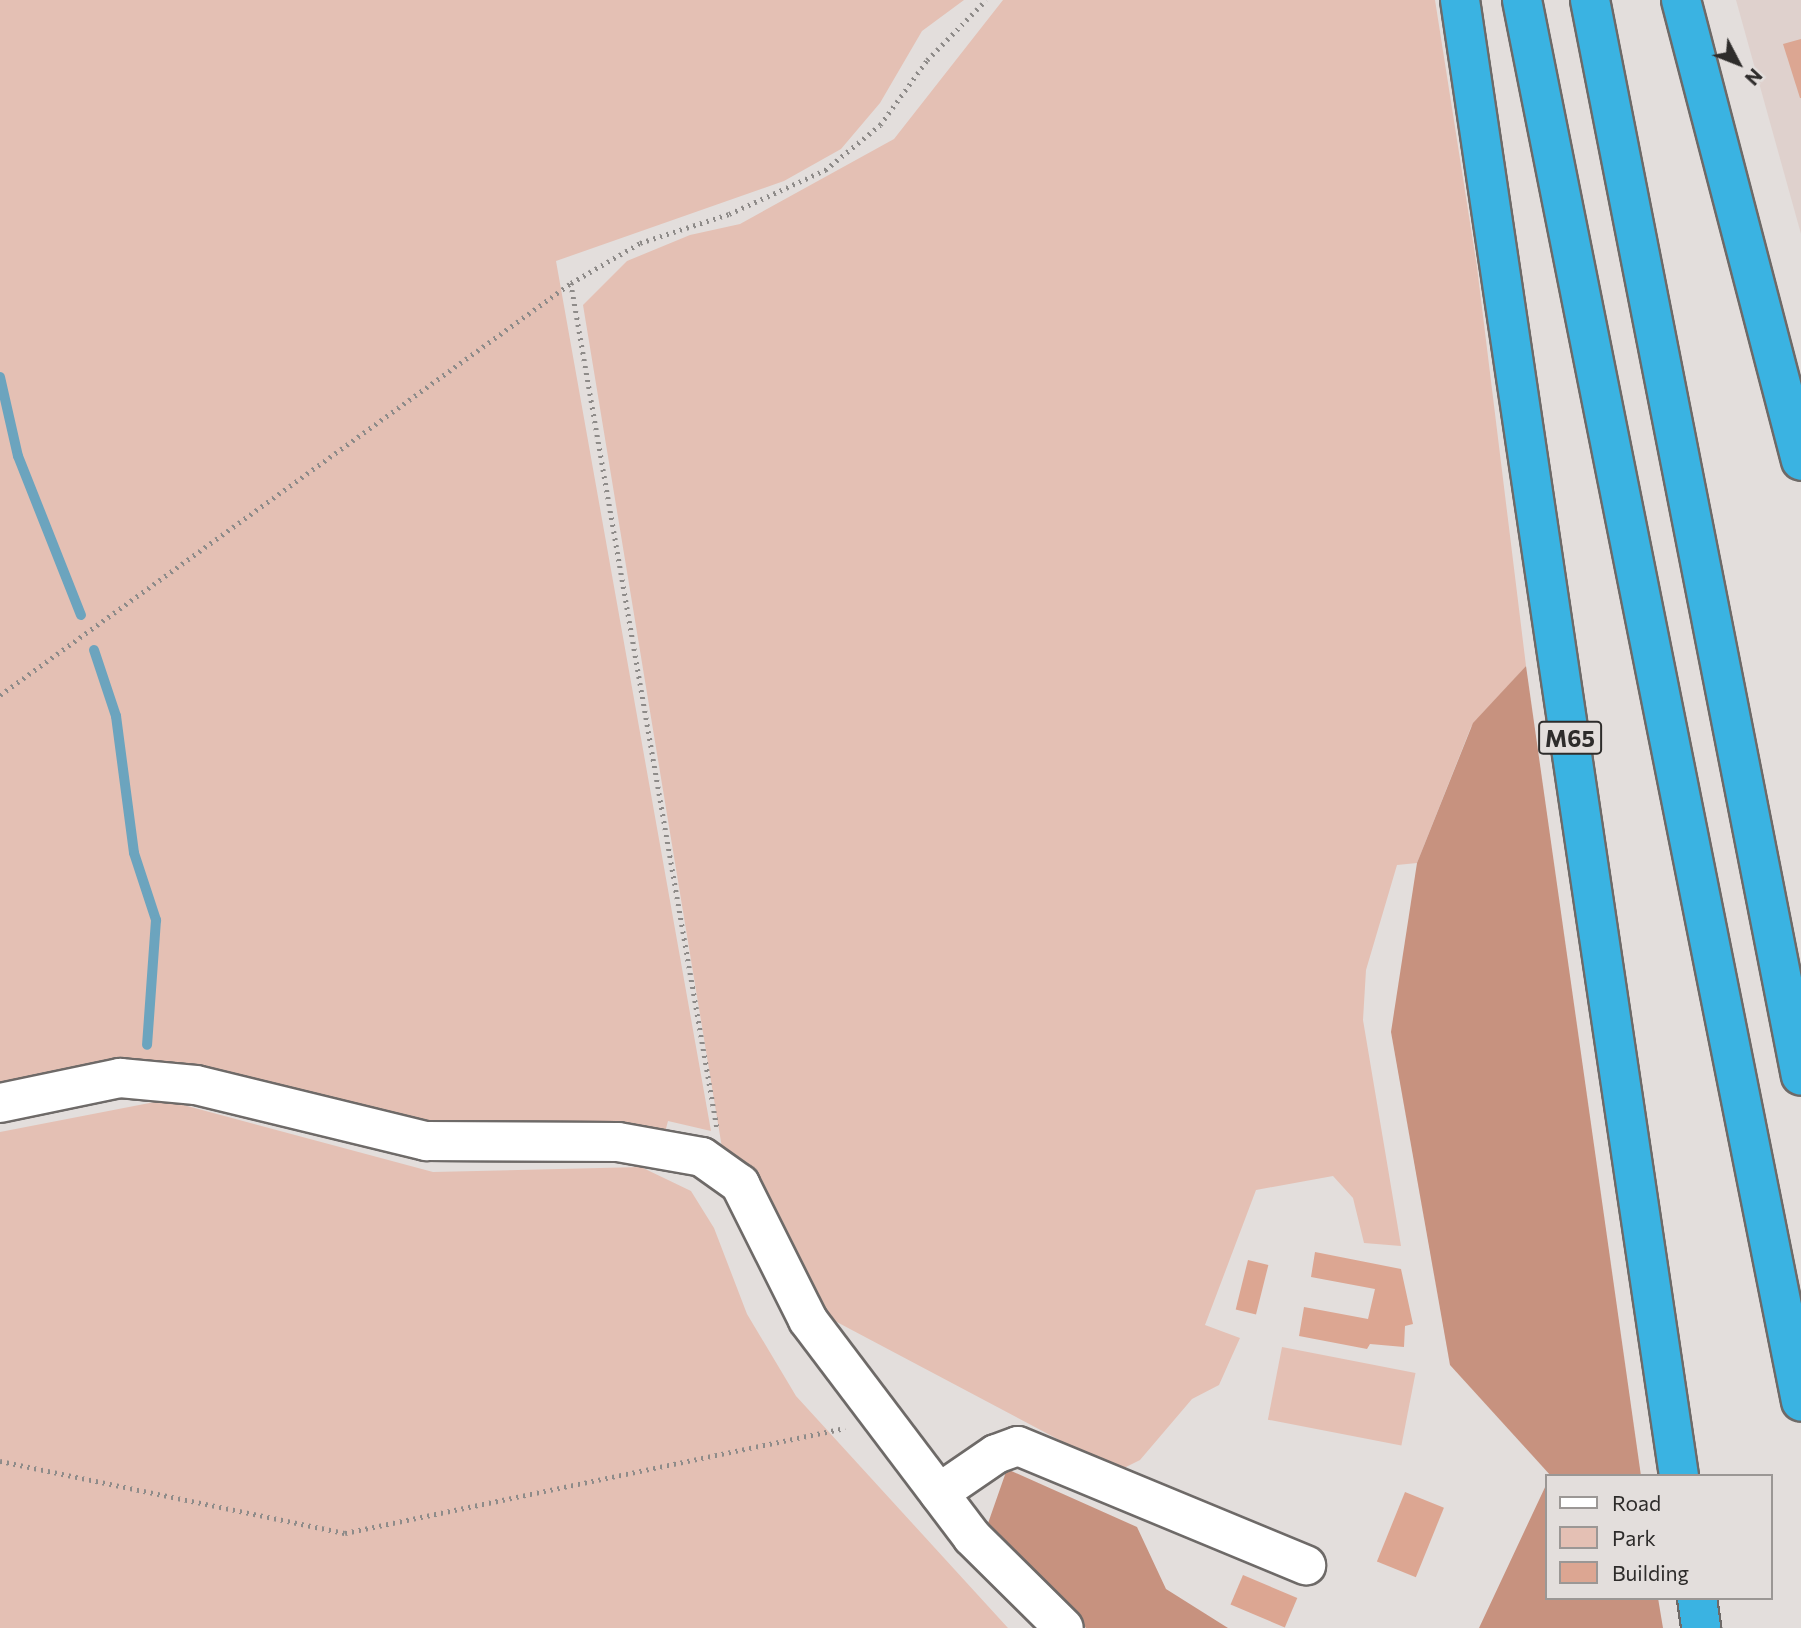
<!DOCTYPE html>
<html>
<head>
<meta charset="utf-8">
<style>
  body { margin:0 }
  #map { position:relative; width:1801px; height:1628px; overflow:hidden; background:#e3dedc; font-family:Commissioner,sans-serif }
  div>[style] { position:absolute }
  .built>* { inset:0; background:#dfd1cd }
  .green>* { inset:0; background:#e4c0b4; transform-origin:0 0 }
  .forest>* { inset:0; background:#c7927f }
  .stream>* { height:10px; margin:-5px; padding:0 5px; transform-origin:5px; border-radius:5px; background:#6ca4be }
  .building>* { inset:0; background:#dca692; transform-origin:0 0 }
  .path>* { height:4.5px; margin-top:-2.25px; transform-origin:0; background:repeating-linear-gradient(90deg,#8e8b89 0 2px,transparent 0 7px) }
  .roads { filter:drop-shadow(2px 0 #6e6a68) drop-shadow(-2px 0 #6e6a68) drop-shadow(0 2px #6e6a68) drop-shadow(0 -2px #6e6a68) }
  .minor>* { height:38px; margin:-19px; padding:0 19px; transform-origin:19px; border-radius:19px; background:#fff }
  .highway>* { height:38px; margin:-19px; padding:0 19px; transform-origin:19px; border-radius:19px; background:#3ab3e2 }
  span { translate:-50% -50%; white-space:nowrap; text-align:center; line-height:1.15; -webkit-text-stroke:7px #e3dedc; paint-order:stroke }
  .shield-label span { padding:2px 5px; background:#e3dedc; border:2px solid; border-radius:5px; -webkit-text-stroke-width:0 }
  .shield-label { font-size:23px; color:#2e2c2b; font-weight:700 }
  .legend { position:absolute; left:1545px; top:1474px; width:228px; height:126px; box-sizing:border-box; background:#e3dedc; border:2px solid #9b9795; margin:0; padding:9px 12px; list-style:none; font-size:21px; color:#2e2c2b }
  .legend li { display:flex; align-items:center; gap:14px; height:35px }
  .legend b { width:35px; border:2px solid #9b9795 }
  .north { position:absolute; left:1703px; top:28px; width:70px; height:70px; -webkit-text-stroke:5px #e3dedc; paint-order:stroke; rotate:132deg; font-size:19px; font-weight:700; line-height:28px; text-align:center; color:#2e2c2b }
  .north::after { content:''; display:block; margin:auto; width:24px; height:32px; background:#2e2c2b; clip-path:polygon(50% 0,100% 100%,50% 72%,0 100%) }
</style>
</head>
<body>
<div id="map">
  <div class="built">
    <div style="clip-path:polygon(1736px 0,1801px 0,1801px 234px)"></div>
  </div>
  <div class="green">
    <div style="clip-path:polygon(0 0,964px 0,922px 31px,880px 103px,841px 149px,784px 181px,556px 261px,711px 1131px,668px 1121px,663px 1140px,441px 1139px,307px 1099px,0 1094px)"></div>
    <div style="clip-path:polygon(1003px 0,1435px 0,1477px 267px,1526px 666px,1471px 727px,1417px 863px,1397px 865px,1366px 970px,1363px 1020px,1401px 1246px,1364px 1243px,1353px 1198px,1333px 1176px,1256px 1190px,1205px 1325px,1240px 1338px,1219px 1385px,1192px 1399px,1140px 1460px,1118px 1471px,833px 1320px,724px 1160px,583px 305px,627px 261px,690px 235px,740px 224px,894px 139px)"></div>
    <div style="clip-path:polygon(165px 1100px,433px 1172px,641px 1167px,691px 1191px,714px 1228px,747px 1314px,796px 1396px,1008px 1628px,0 1628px,0 1132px)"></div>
    <div style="left:1282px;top:1347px;width:136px;height:74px;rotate:11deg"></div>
  </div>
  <div class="forest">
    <div style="clip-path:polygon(1526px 666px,1641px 1476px,1551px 1476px,1450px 1365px,1391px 1032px,1417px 863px,1473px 723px)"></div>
    <div style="clip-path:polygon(1007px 1469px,1137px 1527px,1166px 1589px,1228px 1628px,1086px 1628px,986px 1529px)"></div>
    <div style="clip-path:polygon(1547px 1483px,1547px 1598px,1658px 1598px,1663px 1628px,1479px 1628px)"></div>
  </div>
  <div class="stream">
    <div style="left:0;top:377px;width:81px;rotate:77.2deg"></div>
    <div style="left:18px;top:456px;width:171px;rotate:68.4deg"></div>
    <div style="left:94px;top:650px;width:70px;rotate:71.6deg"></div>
    <div style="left:116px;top:716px;width:138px;rotate:82.5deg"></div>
    <div style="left:134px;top:853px;width:71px;rotate:71.8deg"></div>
    <div style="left:156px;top:920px;width:125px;rotate:94.1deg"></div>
  </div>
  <div class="building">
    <div style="clip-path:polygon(1801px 39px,1801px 98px,1800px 98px,1783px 44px)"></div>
    <div style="clip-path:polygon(1315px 1252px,1401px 1269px,1413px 1324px,1405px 1326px,1404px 1347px,1370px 1344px,1367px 1349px,1299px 1336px,1304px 1307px,1368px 1319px,1375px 1289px,1311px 1277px)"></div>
    <div style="left:1248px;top:1260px;width:21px;height:51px;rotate:14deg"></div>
    <div style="left:1405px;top:1492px;width:42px;height:75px;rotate:22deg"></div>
    <div style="left:1243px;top:1575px;width:59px;height:32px;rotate:23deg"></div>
  </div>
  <div class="path">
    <div style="left:571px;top:283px;width:857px;rotate:80.19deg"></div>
    <div style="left:0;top:695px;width:704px;rotate:-35.81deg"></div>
    <div style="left:571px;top:283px;width:80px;rotate:-30.1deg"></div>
    <div style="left:640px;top:243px;width:94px;rotate:-18deg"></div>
    <div style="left:729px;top:214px;width:106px;rotate:-24.6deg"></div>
    <div style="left:825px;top:170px;width:71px;rotate:-39.3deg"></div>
    <div style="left:880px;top:125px;width:80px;rotate:-54.1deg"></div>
    <div style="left:927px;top:60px;width:84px;rotate:-45.5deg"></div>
    <div style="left:0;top:1461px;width:352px;rotate:11.8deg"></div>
    <div style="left:345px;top:1533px;width:511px;rotate:-11.86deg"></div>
  </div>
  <div class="roads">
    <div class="minor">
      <div style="left:0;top:1103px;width:123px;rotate:-11.8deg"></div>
      <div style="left:120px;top:1078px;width:76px;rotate:5.3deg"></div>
      <div style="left:196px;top:1085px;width:237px;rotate:13.7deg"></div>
      <div style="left:426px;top:1141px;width:192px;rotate:0.3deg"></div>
      <div style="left:618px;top:1142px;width:85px;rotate:10.1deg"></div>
      <div style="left:702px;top:1157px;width:47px;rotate:35.4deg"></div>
      <div style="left:740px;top:1184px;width:152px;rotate:63.4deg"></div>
      <div style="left:808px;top:1320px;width:272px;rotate:52.9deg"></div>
      <div style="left:972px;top:1537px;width:129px;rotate:44.7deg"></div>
      <div style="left:939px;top:1493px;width:69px;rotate:-34.4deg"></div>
      <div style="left:996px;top:1454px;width:23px;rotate:-20deg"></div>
      <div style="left:1018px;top:1446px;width:312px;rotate:22.5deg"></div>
    </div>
    <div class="highway">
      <div style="left:1460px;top:0;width:1492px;rotate:81.56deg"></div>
      <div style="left:1522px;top:0;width:1429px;rotate:78.74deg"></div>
      <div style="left:1590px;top:0;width:1096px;rotate:78.91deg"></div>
      <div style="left:1681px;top:0;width:476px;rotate:75.4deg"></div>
      <div style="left:1697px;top:1598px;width:30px;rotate:82deg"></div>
    </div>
  </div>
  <div class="shield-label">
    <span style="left:1570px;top:738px">M65</span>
  </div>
  <ul class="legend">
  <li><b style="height:9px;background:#fff"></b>Road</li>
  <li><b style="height:19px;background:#e4c0b4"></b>Park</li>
  <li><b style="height:19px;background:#dca692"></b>Building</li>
  </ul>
  <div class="north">N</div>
</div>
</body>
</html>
